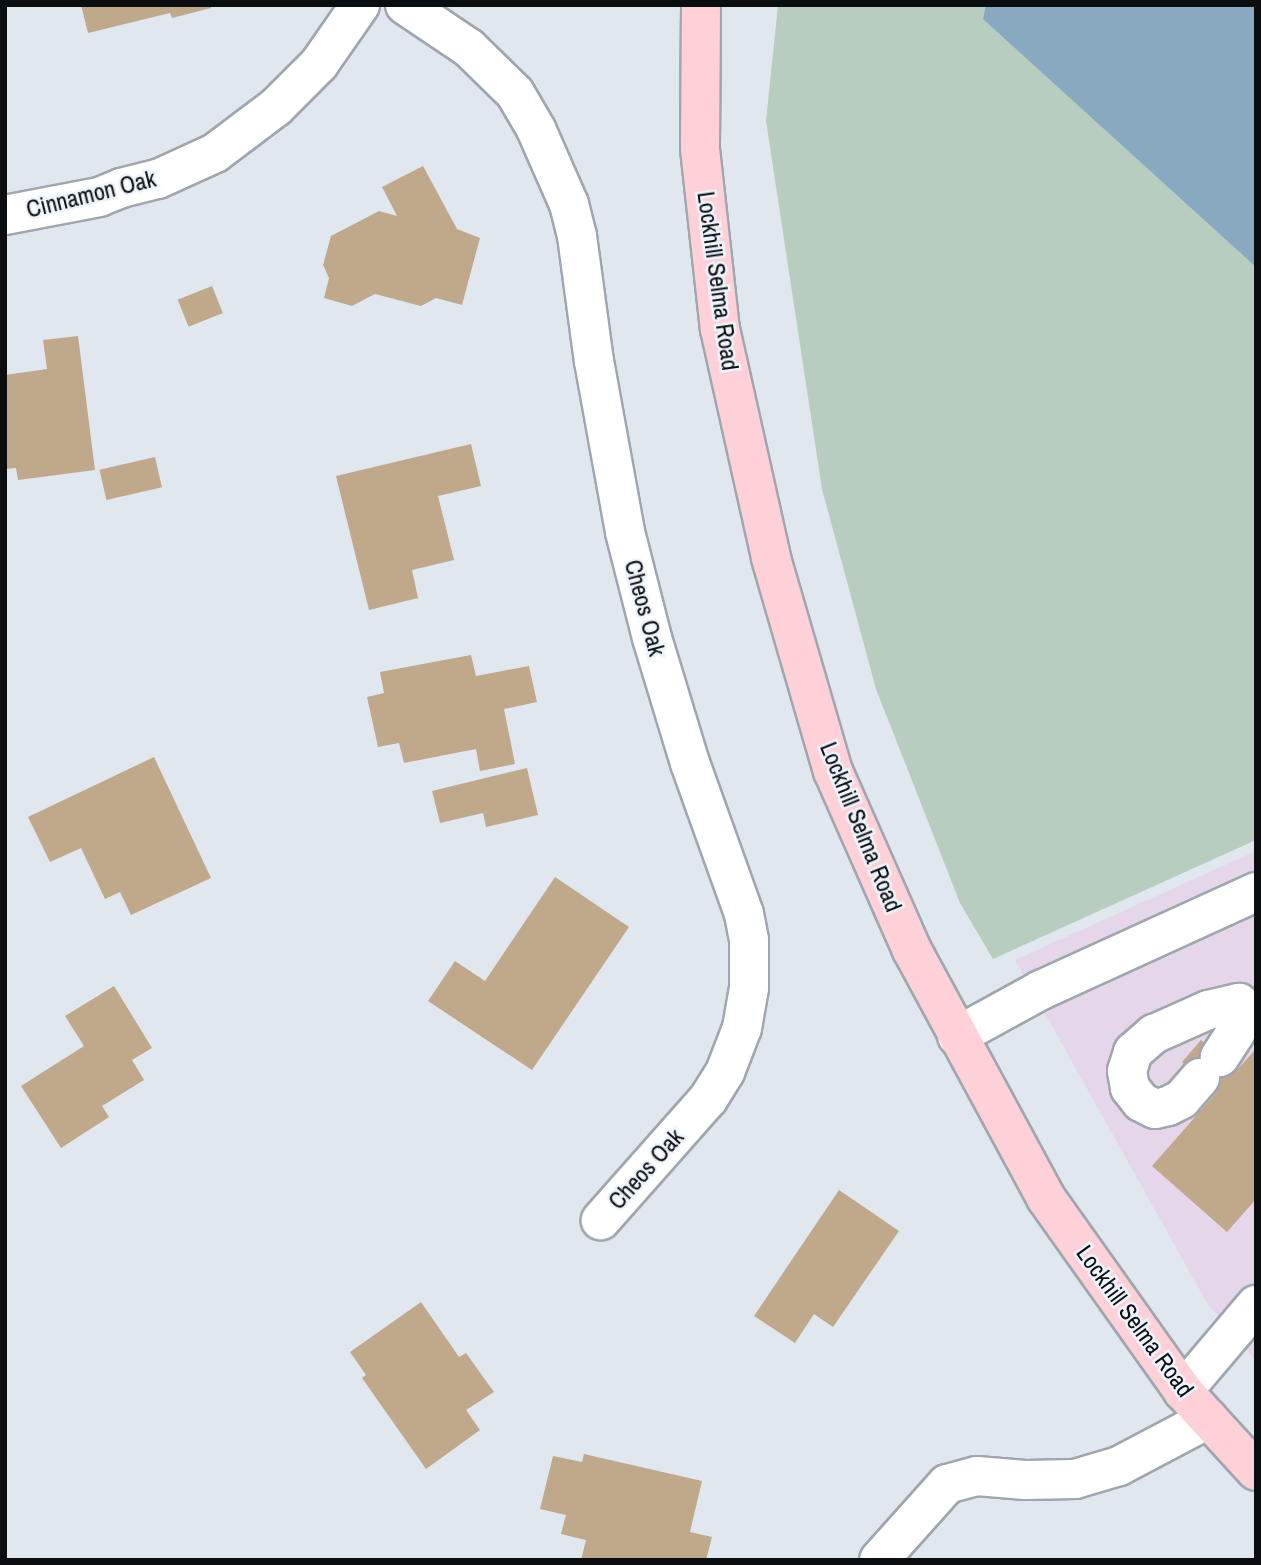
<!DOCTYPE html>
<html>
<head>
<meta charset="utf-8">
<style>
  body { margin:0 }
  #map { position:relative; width:1261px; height:1565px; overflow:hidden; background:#e0e7ef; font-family:"Archivo Narrow",sans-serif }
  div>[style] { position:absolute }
  .commercial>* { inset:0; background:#e5d6e9 }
  .green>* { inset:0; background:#b7cdbf }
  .water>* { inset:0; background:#88a9c0 }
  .building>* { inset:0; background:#c0a88b; transform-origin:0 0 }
  .roads { filter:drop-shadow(2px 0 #9fa6ae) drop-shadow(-2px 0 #9fa6ae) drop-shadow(0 2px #9fa6ae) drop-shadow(0 -2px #9fa6ae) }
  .minor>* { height:38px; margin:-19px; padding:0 19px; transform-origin:19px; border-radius:19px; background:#fff }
  .major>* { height:38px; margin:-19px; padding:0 19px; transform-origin:19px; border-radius:19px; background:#fed1d8 }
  span { translate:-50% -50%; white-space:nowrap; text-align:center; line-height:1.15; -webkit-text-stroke:5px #edf4fc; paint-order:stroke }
  .street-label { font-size:24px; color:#0b0e10 }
  .frame { position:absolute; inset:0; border:7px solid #0b0e10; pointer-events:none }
</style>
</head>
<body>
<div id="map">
  <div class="commercial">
    <div style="clip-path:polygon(1256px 851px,1256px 1361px,1207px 1303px,1015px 960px)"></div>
  </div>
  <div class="green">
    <div style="clip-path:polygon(778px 5px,1256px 5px,1256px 840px,993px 959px,960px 903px,876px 689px,822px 489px,766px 121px)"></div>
  </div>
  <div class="water">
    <div style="clip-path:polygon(986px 5px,1256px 5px,1256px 267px,983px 19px)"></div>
  </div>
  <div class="building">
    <div style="clip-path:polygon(81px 5px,211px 5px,211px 8px,172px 18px,170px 13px,88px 33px)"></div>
    <div style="clip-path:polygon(423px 166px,457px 229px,480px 238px,462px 305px,436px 298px,421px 306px,375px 294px,352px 306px,324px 298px,329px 278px,323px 265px,331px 236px,379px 211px,397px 216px,382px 187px)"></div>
    <div style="left:212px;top:286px;width:29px;height:37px;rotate:68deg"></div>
    <div style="clip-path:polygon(78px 336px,95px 470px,18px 480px,16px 468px,5px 469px,5px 375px,47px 369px,43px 340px)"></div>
    <div style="clip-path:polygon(471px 444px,481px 486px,438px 496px,454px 560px,412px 570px,418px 598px,369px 610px,336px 476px)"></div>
    <div style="left:155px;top:457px;width:31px;height:57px;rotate:77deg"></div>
    <div style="clip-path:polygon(471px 655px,476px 676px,529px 666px,537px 702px,504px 709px,515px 764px,480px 771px,476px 749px,404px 763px,399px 743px,378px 747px,367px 697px,384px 693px,380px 672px)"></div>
    <div style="clip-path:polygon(154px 757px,211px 878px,131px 915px,120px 892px,105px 899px,81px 848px,50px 862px,28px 817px)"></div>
    <div style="clip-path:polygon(527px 768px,538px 815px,486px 827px,483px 813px,440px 823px,432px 791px)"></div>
    <div style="clip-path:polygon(555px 877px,629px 927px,532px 1070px,428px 1001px,455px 961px,485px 981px)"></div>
    <div style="clip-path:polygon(114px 986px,152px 1048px,132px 1060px,144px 1080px,102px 1106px,109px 1117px,61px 1148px,21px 1086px,84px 1046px,65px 1016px)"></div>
    <div style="clip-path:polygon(1201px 1040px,1236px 1071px,1256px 1049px,1256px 1199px,1227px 1232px,1152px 1166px,1217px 1092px,1182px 1062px)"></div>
    <div style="clip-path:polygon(839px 1190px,899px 1231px,833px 1327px,814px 1314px,795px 1343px,754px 1316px)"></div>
    <div style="clip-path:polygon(421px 1302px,459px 1357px,466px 1353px,494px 1392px,466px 1410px,480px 1430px,426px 1469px,362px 1378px,366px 1375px,350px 1352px)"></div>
    <div style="clip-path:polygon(584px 1454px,702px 1481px,690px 1532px,712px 1537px,706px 1560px,581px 1560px,586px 1540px,561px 1534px,566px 1515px,540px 1509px,553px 1456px,582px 1462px)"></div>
  </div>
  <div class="roads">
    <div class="minor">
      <div style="left:405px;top:5px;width:77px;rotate:33.9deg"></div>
      <div style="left:469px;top:48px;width:64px;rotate:44.4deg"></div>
      <div style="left:515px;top:93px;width:42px;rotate:59.7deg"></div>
      <div style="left:536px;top:129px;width:82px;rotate:66.3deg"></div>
      <div style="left:569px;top:204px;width:33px;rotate:76deg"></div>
      <div style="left:577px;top:236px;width:126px;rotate:82.3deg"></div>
      <div style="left:594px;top:361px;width:174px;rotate:79.7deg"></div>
      <div style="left:625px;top:532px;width:109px;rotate:75.7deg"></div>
      <div style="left:652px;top:638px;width:131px;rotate:73.1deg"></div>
      <div style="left:690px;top:763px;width:160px;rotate:70.3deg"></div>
      <div style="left:744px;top:914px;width:26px;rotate:79deg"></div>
      <div style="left:749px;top:940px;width:48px;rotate:90deg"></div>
      <div style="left:749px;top:988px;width:41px;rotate:99.9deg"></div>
      <div style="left:742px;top:1028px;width:47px;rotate:111.1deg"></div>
      <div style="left:725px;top:1072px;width:32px;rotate:122deg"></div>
      <div style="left:708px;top:1099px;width:162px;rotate:131.5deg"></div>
      <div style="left:5px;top:215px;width:96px;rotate:-10.8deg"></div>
      <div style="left:99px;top:197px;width:24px;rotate:-22deg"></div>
      <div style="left:121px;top:188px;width:38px;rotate:-14deg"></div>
      <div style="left:158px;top:179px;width:63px;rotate:-24.5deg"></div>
      <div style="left:215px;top:153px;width:76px;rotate:-37deg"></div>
      <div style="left:276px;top:107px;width:61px;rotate:-45deg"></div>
      <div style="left:319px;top:64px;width:72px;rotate:-55.2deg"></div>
      <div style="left:957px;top:1036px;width:96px;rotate:-28.7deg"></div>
      <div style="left:1041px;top:990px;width:236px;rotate:-24.5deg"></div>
      <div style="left:1200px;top:1078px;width:28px;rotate:131deg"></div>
      <div style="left:1182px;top:1099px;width:16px;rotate:153deg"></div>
      <div style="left:1168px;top:1106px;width:13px;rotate:167deg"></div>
      <div style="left:1155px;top:1109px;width:16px;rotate:-153deg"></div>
      <div style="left:1141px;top:1102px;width:18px;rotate:-128deg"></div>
      <div style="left:1130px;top:1088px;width:17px;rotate:-100deg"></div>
      <div style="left:1127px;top:1071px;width:20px;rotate:-72deg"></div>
      <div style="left:1133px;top:1052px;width:28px;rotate:-41deg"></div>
      <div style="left:1154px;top:1034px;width:59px;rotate:-24deg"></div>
      <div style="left:1208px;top:1010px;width:32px;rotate:-13deg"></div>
      <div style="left:1239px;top:1003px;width:29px;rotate:96deg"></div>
      <div style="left:1236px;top:1032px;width:30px;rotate:123deg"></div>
      <div style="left:1183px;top:1391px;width:113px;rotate:-49.7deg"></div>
      <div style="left:879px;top:1560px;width:102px;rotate:-48.2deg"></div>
      <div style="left:947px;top:1484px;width:31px;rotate:-15deg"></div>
      <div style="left:977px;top:1476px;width:48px;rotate:4.8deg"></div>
      <div style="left:1025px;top:1480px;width:50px;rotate:-1.1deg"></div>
      <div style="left:1075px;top:1479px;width:46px;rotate:-16.5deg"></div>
      <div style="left:1119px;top:1466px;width:101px;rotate:-27.8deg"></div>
    </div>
    <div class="major">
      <div style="left:701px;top:5px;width:144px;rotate:90.4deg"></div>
      <div style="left:700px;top:149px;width:181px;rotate:83.7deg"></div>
      <div style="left:720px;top:329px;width:235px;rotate:77.4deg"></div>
      <div style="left:771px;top:558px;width:222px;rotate:73.8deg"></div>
      <div style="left:833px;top:771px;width:196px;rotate:66.2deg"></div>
      <div style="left:912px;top:950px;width:282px;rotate:61.6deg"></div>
      <div style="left:1046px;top:1198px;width:237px;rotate:54.6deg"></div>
      <div style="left:1183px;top:1391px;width:108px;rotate:47.6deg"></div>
    </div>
  </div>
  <div class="street-label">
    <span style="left:91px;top:194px;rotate:-14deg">Cinnamon Oak</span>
    <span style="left:718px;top:281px;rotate:82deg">Lockhill Selma Road</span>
    <span style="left:645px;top:608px;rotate:75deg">Cheos Oak</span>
    <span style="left:861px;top:827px;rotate:68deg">Lockhill Selma Road</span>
    <span style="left:646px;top:1169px;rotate:-48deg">Cheos Oak</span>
    <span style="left:1135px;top:1321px;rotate:54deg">Lockhill Selma Road</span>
  </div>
  <div class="frame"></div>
</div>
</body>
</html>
